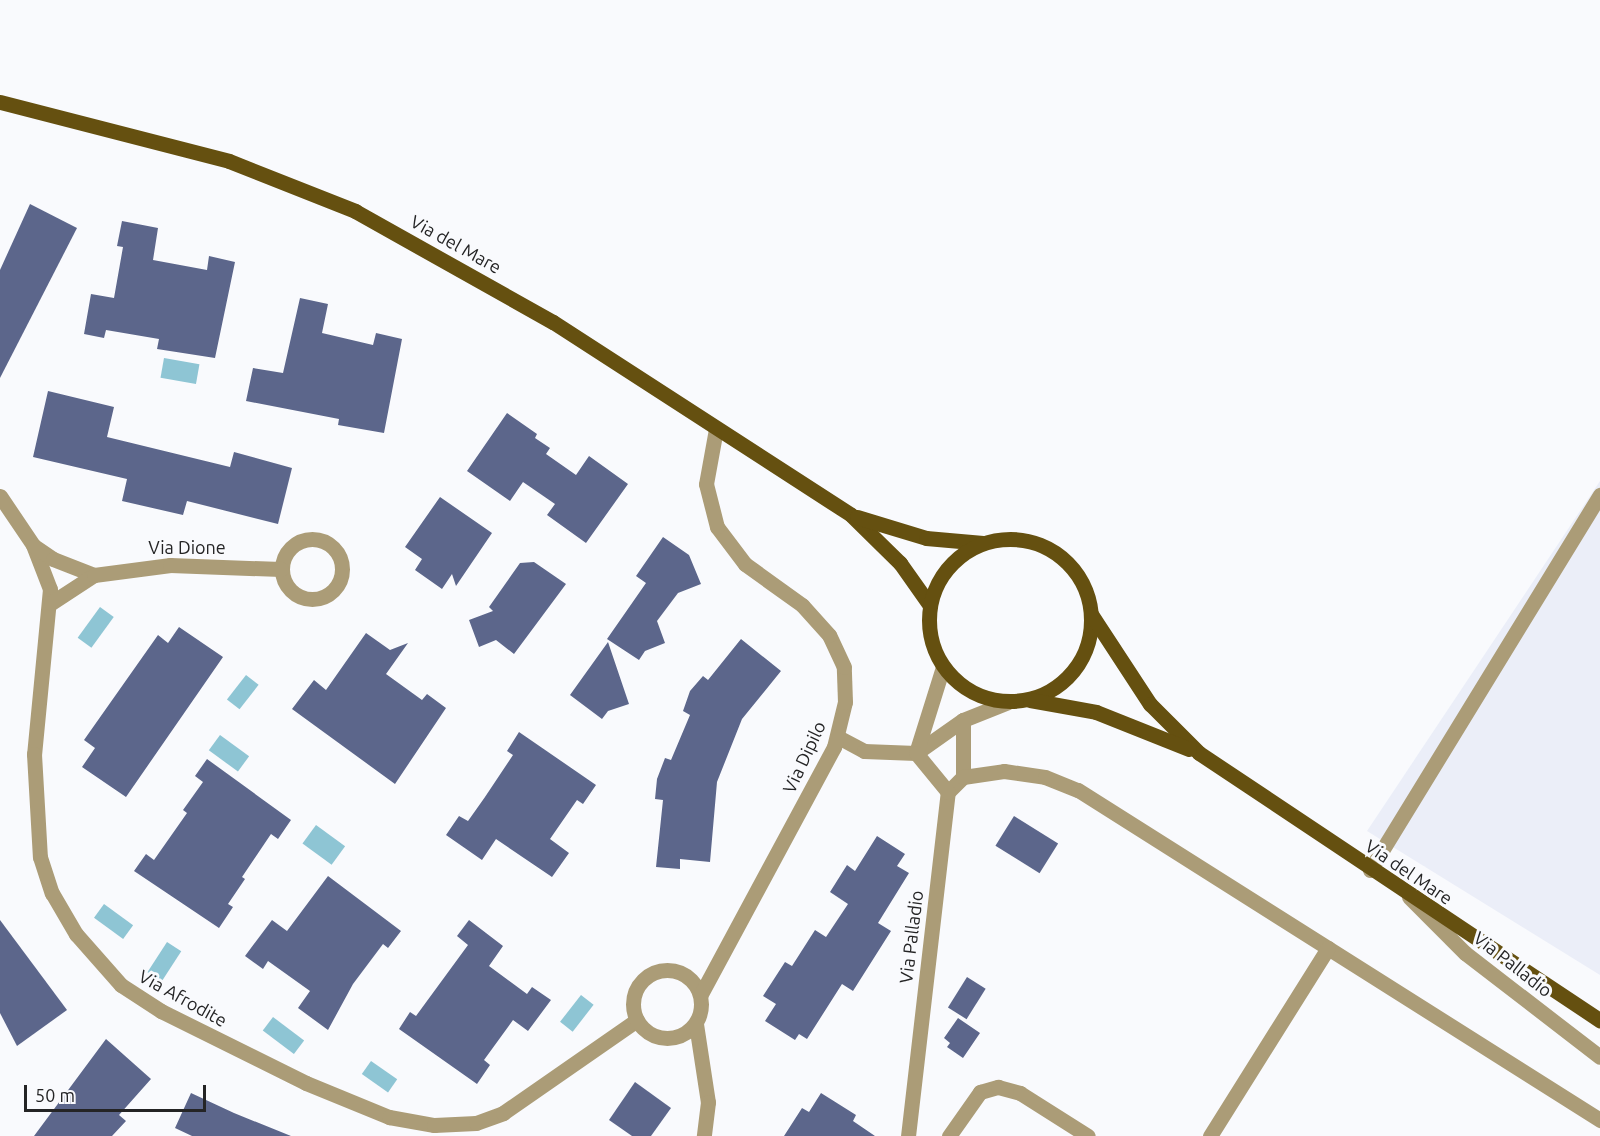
<!DOCTYPE html>
<html>
<head>
<meta charset="utf-8">
<style>
  body { margin:0 }
  #map { position:relative; width:1600px; height:1136px; overflow:hidden; background:#f9fafd; font-family:Ubuntu,sans-serif }
  div>[style] { position:absolute }
  .built>* { inset:0; background:#ebeef8 }
  .water>* { inset:0; background:#8ec5d4; transform-origin:0 0 }
  .building>* { inset:0; background:#5c668b; transform-origin:0 0 }
  .minor>* { height:15px; margin:-7.5px; padding:0 7.5px; transform-origin:7.5px; border-radius:7.5px; background:#ab9c77 }
  .minor>.ring { margin:-7.5px; padding:0; box-sizing:content-box; background:none; border:15px solid #ab9c77; border-radius:50% }
  .major>* { height:15px; margin:-7.5px; padding:0 7.5px; transform-origin:7.5px; border-radius:7.5px; background:#655010 }
  .major>.ring { margin:-7.5px; padding:0; box-sizing:content-box; background:none; border:15px solid #655010; border-radius:50% }
  span { translate:-50% -50%; white-space:nowrap; text-align:center; line-height:1.15; -webkit-text-stroke:6px #f9fafd; paint-order:stroke }
  .street-label { font-size:18px; color:#242425 }
  .scale { position:absolute; left:24px; top:1085px; width:182px; height:27px; box-sizing:border-box; border:3px solid #242425; border-top:0; padding-left:8px; font-size:18px; line-height:21px; white-space:nowrap; color:#242425; -webkit-text-stroke:4px #f9fafd; paint-order:stroke }
</style>
</head>
<body>
<div id="map">
  <div class="built">
    <div style="clip-path:polygon(1600px 481px,1600px 975px,1367px 831px)"></div>
  </div>
  <div class="water">
    <div style="left:164px;top:358px;width:36px;height:20px;rotate:10deg"></div>
    <div style="left:100px;top:607px;width:17px;height:38px;rotate:36deg"></div>
    <div style="left:246px;top:675px;width:16px;height:31px;rotate:38deg"></div>
    <div style="left:220px;top:735px;width:36px;height:19px;rotate:36deg"></div>
    <div style="left:316px;top:825px;width:36px;height:23px;rotate:36deg"></div>
    <div style="left:104px;top:904px;width:36px;height:17px;rotate:36deg"></div>
    <div style="left:167px;top:942px;width:17px;height:36px;rotate:33deg"></div>
    <div style="left:581px;top:995px;width:16px;height:34px;rotate:38deg"></div>
    <div style="left:273px;top:1017px;width:39px;height:17px;rotate:37deg"></div>
    <div style="left:371px;top:1061px;width:32px;height:16px;rotate:35deg"></div>
  </div>
  <div class="building">
    <div style="clip-path:polygon(30px 204px,77px 228px,0 378px,0 270px)"></div>
    <div style="clip-path:polygon(122px 221px,158px 228px,153px 260px,207px 270px,209px 256px,235px 262px,215px 358px,157px 349px,159px 339px,106px 330px,104px 338px,84px 334px,91px 294px,114px 298px,123px 247px,117px 246px)"></div>
    <div style="clip-path:polygon(300px 298px,328px 304px,322px 333px,373px 345px,376px 333px,402px 339px,384px 433px,338px 425px,339px 419px,246px 401px,253px 368px,283px 373px)"></div>
    <div style="clip-path:polygon(48px 391px,114px 407px,107px 437px,230px 467px,234px 452px,292px 468px,278px 524px,187px 501px,183px 515px,122px 501px,127px 479px,33px 457px)"></div>
    <div style="clip-path:polygon(507px 413px,537px 434px,535px 438px,550px 448px,546px 454px,576px 475px,589px 456px,628px 484px,586px 543px,547px 515px,555px 504px,523px 482px,510px 501px,467px 471px)"></div>
    <div style="clip-path:polygon(440px 497px,492px 533px,456px 586px,452px 574px,442px 589px,415px 570px,422px 559px,405px 547px)"></div>
    <div style="clip-path:polygon(663px 537px,689px 555px,701px 584px,678px 593px,657px 621px,665px 643px,645px 651px,639px 660px,607px 639px,646px 583px,636px 576px)"></div>
    <div style="clip-path:polygon(534px 562px,566px 584px,514px 654px,496px 640px,479px 647px,469px 620px,493px 611px,489px 607px,520px 563px)"></div>
    <div style="clip-path:polygon(179px 627px,223px 657px,126px 797px,82px 767px,95px 748px,84px 740px,158px 635px,168px 643px)"></div>
    <div style="clip-path:polygon(366px 633px,390px 650px,408px 643px,386px 674px,422px 700px,427px 694px,446px 708px,395px 784px,292px 709px,314px 680px,326px 690px)"></div>
    <div style="clip-path:polygon(741px 639px,781px 671px,742px 719px,717px 782px,710px 862px,680px 859px,680px 869px,656px 867px,663px 800px,655px 799px,657px 779px,665px 758px,671px 760px,690px 715px,683px 711px,690px 691px,703px 676px,708px 680px)"></div>
    <div style="clip-path:polygon(608px 642px,629px 704px,608px 711px,602px 719px,570px 695px)"></div>
    <div style="clip-path:polygon(519px 732px,596px 785px,583px 804px,577px 800px,550px 839px,569px 853px,552px 877px,496px 839px,482px 860px,446px 835px,459px 816px,468px 821px,485px 797px,513px 755px,507px 751px)"></div>
    <div style="clip-path:polygon(207px 759px,291px 820px,278px 839px,271px 834px,242px 877px,245px 879px,228px 904px,233px 907px,219px 928px,134px 871px,146px 854px,154px 860px,187px 813px,183px 810px,203px 782px,195px 776px)"></div>
    <div style="left:1014px;top:816px;width:52px;height:35px;rotate:32deg"></div>
    <div style="clip-path:polygon(877px 836px,905px 854px,897px 866px,909px 873px,878px 923px,891px 931px,853px 991px,842px 984px,807px 1039px,799px 1034px,795px 1040px,765px 1021px,776px 1004px,763px 996px,785px 962px,792px 966px,815px 930px,826px 937px,848px 904px,830px 892px,847px 865px,855px 871px)"></div>
    <div style="clip-path:polygon(328px 876px,401px 931px,388px 948px,383px 944px,353px 984px,328px 1030px,298px 1008px,310px 991px,268px 961px,263px 969px,245px 956px,272px 920px,287px 931px)"></div>
    <div style="clip-path:polygon(0 920px,67px 1010px,17px 1046px,0 1013px)"></div>
    <div style="clip-path:polygon(469px 920px,503px 946px,489px 966px,527px 994px,532px 987px,551px 1000px,528px 1031px,513px 1020px,484px 1060px,490px 1065px,477px 1084px,399px 1029px,410px 1012px,416px 1016px,468px 945px,457px 936px)"></div>
    <div style="left:967px;top:977px;width:22px;height:36px;rotate:32deg"></div>
    <div style="clip-path:polygon(958px 1018px,980px 1033px,963px 1058px,947px 1047px,950px 1043px,944px 1038px)"></div>
    <div style="clip-path:polygon(106px 1039px,151px 1079px,119px 1115px,126px 1121px,112px 1136px,34px 1136px)"></div>
    <div style="clip-path:polygon(635px 1082px,671px 1108px,651px 1136px,632px 1136px,609px 1120px)"></div>
    <div style="clip-path:polygon(191px 1093px,234px 1113px,291px 1136px,192px 1136px,175px 1128px)"></div>
    <div style="clip-path:polygon(821px 1093px,856px 1115px,853px 1121px,875px 1136px,784px 1136px,802px 1108px,809px 1112px)"></div>
  </div>
  <div class="minor">
    <div style="left:0;top:496px;width:59px;rotate:56deg"></div>
    <div style="left:33px;top:545px;width:47px;rotate:68.9deg"></div>
    <div style="left:50px;top:589px;width:166px;rotate:95.5deg"></div>
    <div style="left:34px;top:754px;width:103px;rotate:86.7deg"></div>
    <div style="left:40px;top:857px;width:38px;rotate:72deg"></div>
    <div style="left:52px;top:893px;width:48px;rotate:59.7deg"></div>
    <div style="left:76px;top:934px;width:68px;rotate:48.6deg"></div>
    <div style="left:121px;top:985px;width:48px;rotate:33deg"></div>
    <div style="left:161px;top:1011px;width:162px;rotate:26.4deg"></div>
    <div style="left:306px;top:1083px;width:90px;rotate:22.3deg"></div>
    <div style="left:389px;top:1117px;width:46px;rotate:10.1deg"></div>
    <div style="left:434px;top:1125px;width:42px;rotate:-2.7deg"></div>
    <div style="left:476px;top:1123px;width:29px;rotate:-20deg"></div>
    <div style="left:503px;top:1113px;width:163px;rotate:-34.8deg"></div>
    <div class="ring" style="left:282px;top:539px;width:45px;height:45px"></div>
    <div style="left:34px;top:546px;width:23px;rotate:34deg"></div>
    <div style="left:53px;top:559px;width:44px;rotate:21.3deg"></div>
    <div style="left:94px;top:575px;width:51px;rotate:146.9deg"></div>
    <div style="left:94px;top:575px;width:77px;rotate:-7.5deg"></div>
    <div style="left:170px;top:565px;width:111px;rotate:2.1deg"></div>
    <div style="left:838px;top:737px;width:30px;rotate:28deg"></div>
    <div style="left:864px;top:751px;width:52px;rotate:2.2deg"></div>
    <div style="left:916px;top:753px;width:57px;rotate:-35.1deg"></div>
    <div style="left:963px;top:720px;width:48px;rotate:-21.8deg"></div>
    <div style="left:916px;top:753px;width:90px;rotate:-72.6deg"></div>
    <div style="left:963px;top:777px;width:57px;rotate:-90deg"></div>
    <div style="left:948px;top:792px;width:21px;rotate:-45deg"></div>
    <div style="left:963px;top:777px;width:41px;rotate:-8.3deg"></div>
    <div style="left:1004px;top:771px;width:41px;rotate:8.3deg"></div>
    <div style="left:1045px;top:777px;width:35px;rotate:22deg"></div>
    <div style="left:1078px;top:790px;width:618px;rotate:32.3deg"></div>
    <div style="left:1370px;top:870px;width:440px;rotate:-58.5deg"></div>
    <div style="left:1409px;top:897px;width:79px;rotate:45deg"></div>
    <div style="left:1465px;top:953px;width:170px;rotate:37.6deg"></div>
    <div class="ring" style="left:633px;top:970px;width:53px;height:53px"></div>
    <div style="left:701px;top:994px;width:281px;rotate:-61.7deg"></div>
    <div style="left:834px;top:747px;width:46px;rotate:-76.3deg"></div>
    <div style="left:845px;top:702px;width:35px;rotate:-92deg"></div>
    <div style="left:844px;top:667px;width:35px;rotate:-115deg"></div>
    <div style="left:829px;top:635px;width:40px;rotate:-132deg"></div>
    <div style="left:802px;top:605px;width:70px;rotate:-144.3deg"></div>
    <div style="left:745px;top:564px;width:46px;rotate:-127.1deg"></div>
    <div style="left:717px;top:527px;width:44px;rotate:-104.3deg"></div>
    <div style="left:706px;top:484px;width:56px;rotate:-79.7deg"></div>
    <div style="left:696px;top:1024px;width:79px;rotate:81.3deg"></div>
    <div style="left:708px;top:1102px;width:34px;rotate:97deg"></div>
    <div style="left:908px;top:1136px;width:346px;rotate:-83.4deg"></div>
    <div style="left:948px;top:792px;width:50px;rotate:-129.4deg"></div>
    <div style="left:949px;top:1136px;width:54px;rotate:-54.8deg"></div>
    <div style="left:980px;top:1092px;width:19px;rotate:-16deg"></div>
    <div style="left:998px;top:1087px;width:23px;rotate:15deg"></div>
    <div style="left:1020px;top:1093px;width:80px;rotate:32.3deg"></div>
    <div style="left:1210px;top:1136px;width:222px;rotate:-57.9deg"></div>
  </div>
  <div class="major">
    <div style="left:0;top:102px;width:236px;rotate:14.4deg"></div>
    <div style="left:229px;top:161px;width:136px;rotate:21.6deg"></div>
    <div style="left:355px;top:211px;width:227px;rotate:29.3deg"></div>
    <div style="left:553px;top:322px;width:355px;rotate:32.9deg"></div>
    <div style="left:851px;top:515px;width:69px;rotate:44.4deg"></div>
    <div style="left:900px;top:563px;width:50px;rotate:54.7deg"></div>
    <div style="left:857px;top:517px;width:72px;rotate:16.9deg"></div>
    <div style="left:926px;top:538px;width:57px;rotate:5deg"></div>
    <div class="ring" style="left:929px;top:539px;width:147px;height:147px"></div>
    <div style="left:1091px;top:614px;width:108px;rotate:56.8deg"></div>
    <div style="left:1150px;top:704px;width:69px;rotate:45deg"></div>
    <div style="left:1199px;top:753px;width:482px;rotate:33.7deg"></div>
    <div style="left:1030px;top:700px;width:67px;rotate:10.3deg"></div>
    <div style="left:1096px;top:712px;width:100px;rotate:21.7deg"></div>
  </div>
  <div class="street-label">
    <span style="left:456px;top:244px;rotate:29deg">Via del Mare</span>
    <span style="left:187px;top:547px">Via Dione</span>
    <span style="left:804px;top:757px;rotate:-65deg">Via Dipilo</span>
    <span style="left:1409px;top:872px;rotate:34deg">Via del Mare</span>
    <span style="left:911px;top:937px;rotate:-83deg">Via Palladio</span>
    <span style="left:1513px;top:964px;rotate:38deg">Via Palladio</span>
    <span style="left:183px;top:998px;rotate:29deg">Via Afrodite</span>
  </div>
  <div class="scale">50 m</div>
</div>
</body>
</html>
